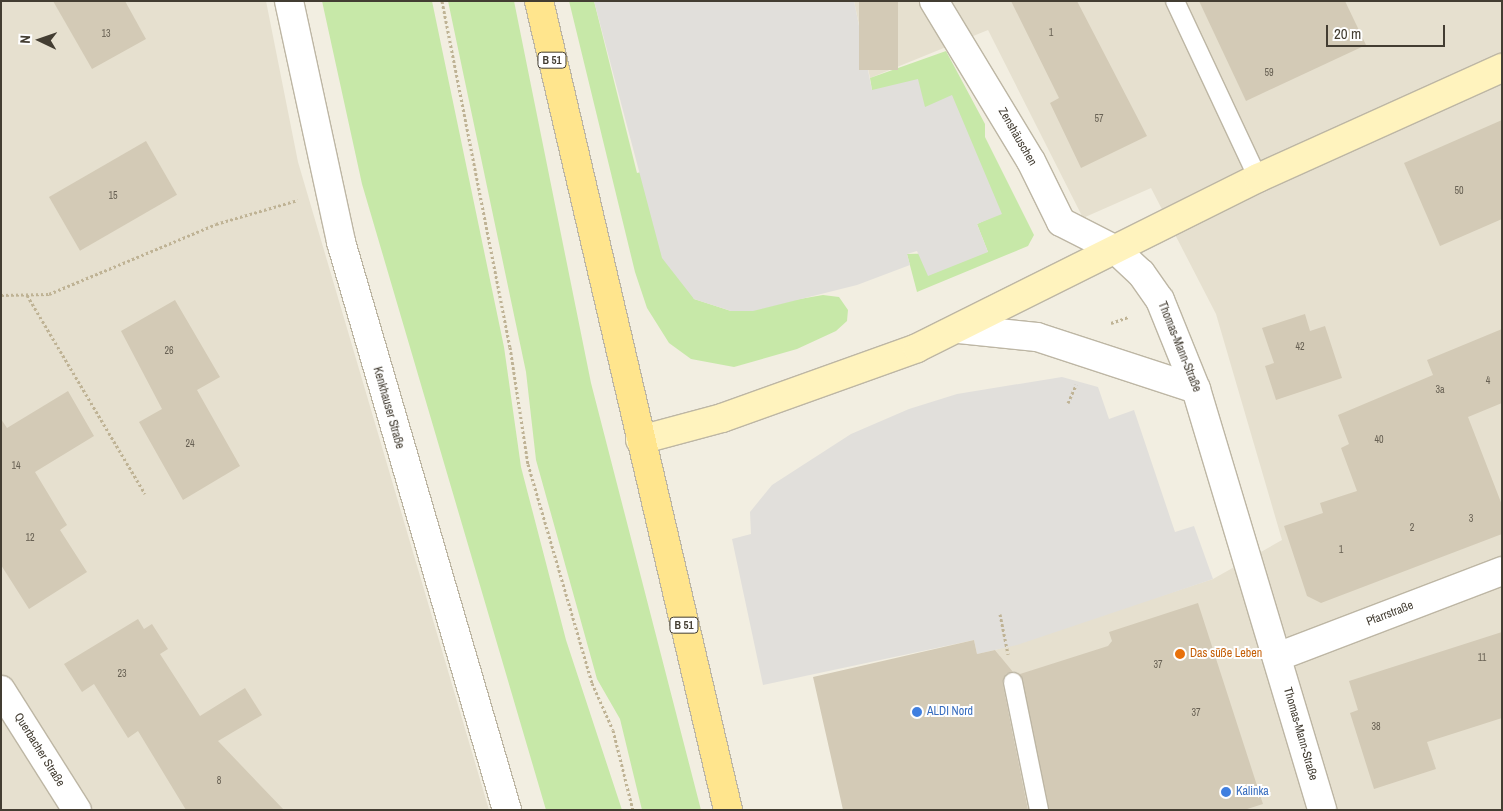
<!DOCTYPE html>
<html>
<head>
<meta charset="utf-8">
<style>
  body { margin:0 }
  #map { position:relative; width:1503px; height:811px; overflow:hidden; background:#f2eee1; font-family:"Archivo Narrow",sans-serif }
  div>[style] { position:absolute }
  .residential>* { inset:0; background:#e6e0cf }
  .green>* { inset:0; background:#c7e8a8 }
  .parking>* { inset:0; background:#e1dfdb }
  .building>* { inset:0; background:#d3cab6; transform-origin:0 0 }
  .path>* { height:3px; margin-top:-1.5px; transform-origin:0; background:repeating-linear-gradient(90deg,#bfb395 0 2.5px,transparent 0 5px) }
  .roads { filter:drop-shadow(1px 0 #bdb6a4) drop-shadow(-1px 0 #bdb6a4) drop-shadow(0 1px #bdb6a4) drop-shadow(0 -1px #bdb6a4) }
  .service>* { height:18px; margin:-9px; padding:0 9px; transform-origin:9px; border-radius:9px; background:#fff }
  .minor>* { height:28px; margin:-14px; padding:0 14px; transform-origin:14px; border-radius:14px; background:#fff }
  .tertiary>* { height:28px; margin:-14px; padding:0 14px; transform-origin:14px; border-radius:14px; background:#fff }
  .secondary>* { height:28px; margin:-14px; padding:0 14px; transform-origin:14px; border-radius:14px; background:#fff3be }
  .primary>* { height:28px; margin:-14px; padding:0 14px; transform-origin:14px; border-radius:14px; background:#ffe58d }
  .dots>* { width:14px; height:14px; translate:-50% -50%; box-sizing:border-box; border:2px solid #fff; border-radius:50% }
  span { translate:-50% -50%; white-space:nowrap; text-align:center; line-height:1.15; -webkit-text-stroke:4px #fff; paint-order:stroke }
  .number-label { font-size:10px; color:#676053 }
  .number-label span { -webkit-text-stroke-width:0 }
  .shield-label span { padding:1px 4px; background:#fff; border:1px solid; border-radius:4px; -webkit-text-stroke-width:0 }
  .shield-label { font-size:11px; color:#433d32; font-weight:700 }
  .street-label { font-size:12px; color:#433d32 }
  .food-label { font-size:12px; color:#c56008 }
  .left { translate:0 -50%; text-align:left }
  .shop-label { font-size:12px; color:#366cbe }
  .frame { position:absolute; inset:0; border:2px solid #433d32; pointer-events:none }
  .north { position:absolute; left:15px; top:15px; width:50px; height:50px; -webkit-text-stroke:4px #fff; paint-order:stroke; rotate:273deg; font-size:14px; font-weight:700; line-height:20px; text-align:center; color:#433d32 }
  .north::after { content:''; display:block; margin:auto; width:18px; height:22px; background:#433d32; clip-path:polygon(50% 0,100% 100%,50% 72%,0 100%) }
  .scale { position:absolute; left:1326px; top:25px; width:119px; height:22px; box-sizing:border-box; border:2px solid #433d32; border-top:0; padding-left:6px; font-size:15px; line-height:18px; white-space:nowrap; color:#433d32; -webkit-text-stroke:4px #fff; paint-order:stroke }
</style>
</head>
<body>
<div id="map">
  <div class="residential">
    <div style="clip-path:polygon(1px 1px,266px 1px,298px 162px,489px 810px,1px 810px)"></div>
    <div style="clip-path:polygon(854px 1px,1502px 1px,1502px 810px,1012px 810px,999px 752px,1021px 747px,1000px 656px,995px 650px,1213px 579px,1282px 540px,1216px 314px,1151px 188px,1083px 218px,988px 30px,870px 78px)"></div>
  </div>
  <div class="green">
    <div style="clip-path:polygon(322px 1px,432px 1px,504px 347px,521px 467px,566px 640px,622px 810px,546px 810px,362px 184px)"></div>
    <div style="clip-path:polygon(448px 1px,514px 1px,591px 383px,701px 810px,642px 810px,620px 719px,597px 679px,536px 460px,526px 372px)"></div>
    <div style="clip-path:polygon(569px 1px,594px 1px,637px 173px,641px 172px,649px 203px,694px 299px,731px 311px,823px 295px,839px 297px,848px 310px,847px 321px,836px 331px,797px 349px,734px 367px,691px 359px,669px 343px,647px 308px,635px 272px)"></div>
    <div style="clip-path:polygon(946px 51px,985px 124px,985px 137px,1034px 235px,1028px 246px,917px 292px,907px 254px,988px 252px,977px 224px,1001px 213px,925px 107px,872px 90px,870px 78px)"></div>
  </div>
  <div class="parking">
    <div style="clip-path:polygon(594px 1px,854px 1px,872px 90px,918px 79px,925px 107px,952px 95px,1002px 214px,977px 224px,988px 252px,928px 276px,917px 251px,907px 254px,910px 265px,857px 285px,753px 311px,731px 311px,694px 299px,662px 258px)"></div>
    <div style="clip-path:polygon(1062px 377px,1098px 387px,1109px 419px,1134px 410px,1175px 532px,1194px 526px,1213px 579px,1017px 645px,977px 654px,974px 640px,763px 685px,732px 539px,751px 534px,750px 512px,772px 485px,851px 434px,909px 409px,957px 394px)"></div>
  </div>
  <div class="building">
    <div style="clip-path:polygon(53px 1px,125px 1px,146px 39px,92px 69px)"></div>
    <div style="left:859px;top:1px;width:39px;height:69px"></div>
    <div style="clip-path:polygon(1011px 1px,1077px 1px,1147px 136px,1081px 168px,1050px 103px,1059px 98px)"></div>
    <div style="clip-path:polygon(1199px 1px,1345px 1px,1366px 45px,1246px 101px)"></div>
    <div style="clip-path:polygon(1502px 120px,1502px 219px,1440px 246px,1404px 163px)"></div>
    <div style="left:146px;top:141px;width:62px;height:112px;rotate:60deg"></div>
    <div style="clip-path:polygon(175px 300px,220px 377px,197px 390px,240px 466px,183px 500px,139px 422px,162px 409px,121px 331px)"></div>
    <div style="clip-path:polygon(1305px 314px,1310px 331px,1325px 326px,1342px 378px,1276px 400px,1265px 366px,1274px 363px,1262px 328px)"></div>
    <div style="clip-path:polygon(1502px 329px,1502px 403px,1468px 417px,1502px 505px,1502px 534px,1321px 603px,1307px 596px,1284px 526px,1323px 513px,1320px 503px,1357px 491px,1341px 448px,1349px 444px,1338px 415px,1433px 375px,1427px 360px)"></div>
    <div style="clip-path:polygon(68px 391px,94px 436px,35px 472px,67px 525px,60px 530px,87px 572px,29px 609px,1px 565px,1px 419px,7px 428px)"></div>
    <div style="clip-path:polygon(1198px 603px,1263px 804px,1244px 810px,1049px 810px,1020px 674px,1108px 646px,1112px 641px,1109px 632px)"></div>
    <div style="clip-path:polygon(138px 619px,144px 629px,152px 624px,168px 649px,160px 654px,200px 716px,245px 688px,262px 715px,218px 741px,284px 810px,186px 810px,138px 731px,128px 738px,94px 684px,82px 692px,64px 664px)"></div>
    <div style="clip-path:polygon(1502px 632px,1502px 718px,1427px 742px,1436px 769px,1374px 789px,1350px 713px,1358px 710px,1349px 681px)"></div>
    <div style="clip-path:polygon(974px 640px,977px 654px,995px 650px,1013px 672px,1006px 674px,1003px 684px,1028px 810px,843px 810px,813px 677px)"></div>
  </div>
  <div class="path">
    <div style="left:442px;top:1px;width:353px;rotate:78.9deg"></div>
    <div style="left:510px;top:347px;width:118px;rotate:81.3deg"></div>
    <div style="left:528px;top:464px;width:228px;rotate:73.7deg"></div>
    <div style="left:592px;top:683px;width:51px;rotate:65.9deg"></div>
    <div style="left:613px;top:730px;width:82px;rotate:76deg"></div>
    <div style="left:1px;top:295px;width:48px;rotate:-1.2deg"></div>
    <div style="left:49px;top:294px;width:181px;rotate:-22.7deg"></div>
    <div style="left:216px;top:224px;width:85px;rotate:-16.3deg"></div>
    <div style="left:27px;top:295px;width:231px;rotate:59.3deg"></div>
    <div style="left:1111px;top:323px;width:18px;rotate:-19deg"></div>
    <div style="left:1068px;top:403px;width:20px;rotate:-66deg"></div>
    <div style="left:1000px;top:614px;width:41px;rotate:78.7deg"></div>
  </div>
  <div class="roads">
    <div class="service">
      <div style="left:1175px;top:1px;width:195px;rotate:64.9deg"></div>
      <div style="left:1013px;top:682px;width:131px;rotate:78.5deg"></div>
    </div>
    <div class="minor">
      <div style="left:934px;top:1px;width:187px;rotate:58.8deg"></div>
      <div style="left:1031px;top:161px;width:68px;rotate:63.8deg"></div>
      <div style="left:1061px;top:222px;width:62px;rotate:27deg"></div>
      <div style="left:1277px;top:657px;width:241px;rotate:-20.9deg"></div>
      <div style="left:1px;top:690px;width:142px;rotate:57.7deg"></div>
    </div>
    <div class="tertiary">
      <div style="left:289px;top:1px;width:247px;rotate:77.8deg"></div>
      <div style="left:341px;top:242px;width:592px;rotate:73.71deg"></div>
      <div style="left:1116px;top:250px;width:34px;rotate:43deg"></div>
      <div style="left:1141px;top:273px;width:33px;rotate:55deg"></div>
      <div style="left:1160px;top:300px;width:96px;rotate:68deg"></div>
      <div style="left:1196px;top:389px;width:439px;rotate:73.3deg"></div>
      <div style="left:959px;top:329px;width:78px;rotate:5.9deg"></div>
      <div style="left:1037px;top:337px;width:167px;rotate:18.1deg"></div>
    </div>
    <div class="secondary">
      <div style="left:640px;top:440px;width:85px;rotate:-15deg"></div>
      <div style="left:722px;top:418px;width:207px;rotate:-19.7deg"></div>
      <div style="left:917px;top:348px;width:381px;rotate:-26.5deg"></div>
      <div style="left:1258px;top:178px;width:268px;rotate:-24.3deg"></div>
    </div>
    <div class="primary">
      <div style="left:539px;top:1px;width:831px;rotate:76.85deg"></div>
    </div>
  </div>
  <div class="dots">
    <div style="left:1180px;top:654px;background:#e8710a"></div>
    <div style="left:917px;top:712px;background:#3f7fe0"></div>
    <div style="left:1226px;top:792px;background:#3f7fe0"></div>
  </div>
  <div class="number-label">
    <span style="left:1051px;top:33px">1</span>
    <span style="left:106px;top:34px">13</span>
    <span style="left:1269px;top:73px">59</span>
    <span style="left:1099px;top:119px">57</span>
    <span style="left:1459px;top:191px">50</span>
    <span style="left:113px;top:196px">15</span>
    <span style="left:1300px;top:347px">42</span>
    <span style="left:169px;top:351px">26</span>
    <span style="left:1488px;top:381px">4</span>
    <span style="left:1440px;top:390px">3a</span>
    <span style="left:1379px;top:440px">40</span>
    <span style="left:190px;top:444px">24</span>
    <span style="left:16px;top:466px">14</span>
    <span style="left:1471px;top:519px">3</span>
    <span style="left:1412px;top:528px">2</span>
    <span style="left:30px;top:538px">12</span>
    <span style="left:1341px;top:550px">1</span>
    <span style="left:1482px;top:658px">11</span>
    <span style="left:1158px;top:665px">37</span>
    <span style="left:122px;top:674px">23</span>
    <span style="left:1196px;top:713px">37</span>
    <span style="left:1376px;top:727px">38</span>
    <span style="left:219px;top:781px">8</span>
  </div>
  <div class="shield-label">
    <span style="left:552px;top:60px">B 51</span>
    <span style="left:684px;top:625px">B 51</span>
  </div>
  <div class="street-label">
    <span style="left:1017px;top:137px;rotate:60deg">Zenshäuschen</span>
    <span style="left:1179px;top:347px;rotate:68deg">Thomas-Mann-Straße</span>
    <span style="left:388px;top:408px;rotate:74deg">Kenkhauser Straße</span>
    <span style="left:1390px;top:614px;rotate:-21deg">Pfarrstraße</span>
    <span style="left:1300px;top:734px;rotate:74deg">Thomas-Mann-Straße</span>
    <span style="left:39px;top:750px;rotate:58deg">Querbacher Straße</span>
  </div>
  <div class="food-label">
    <span class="left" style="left:1190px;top:654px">Das süße Leben</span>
  </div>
  <div class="shop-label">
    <span class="left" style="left:927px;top:712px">ALDI Nord</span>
    <span class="left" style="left:1236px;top:792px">Kalinka</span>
  </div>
  <div class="frame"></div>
  <div class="north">N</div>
  <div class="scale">20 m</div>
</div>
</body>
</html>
